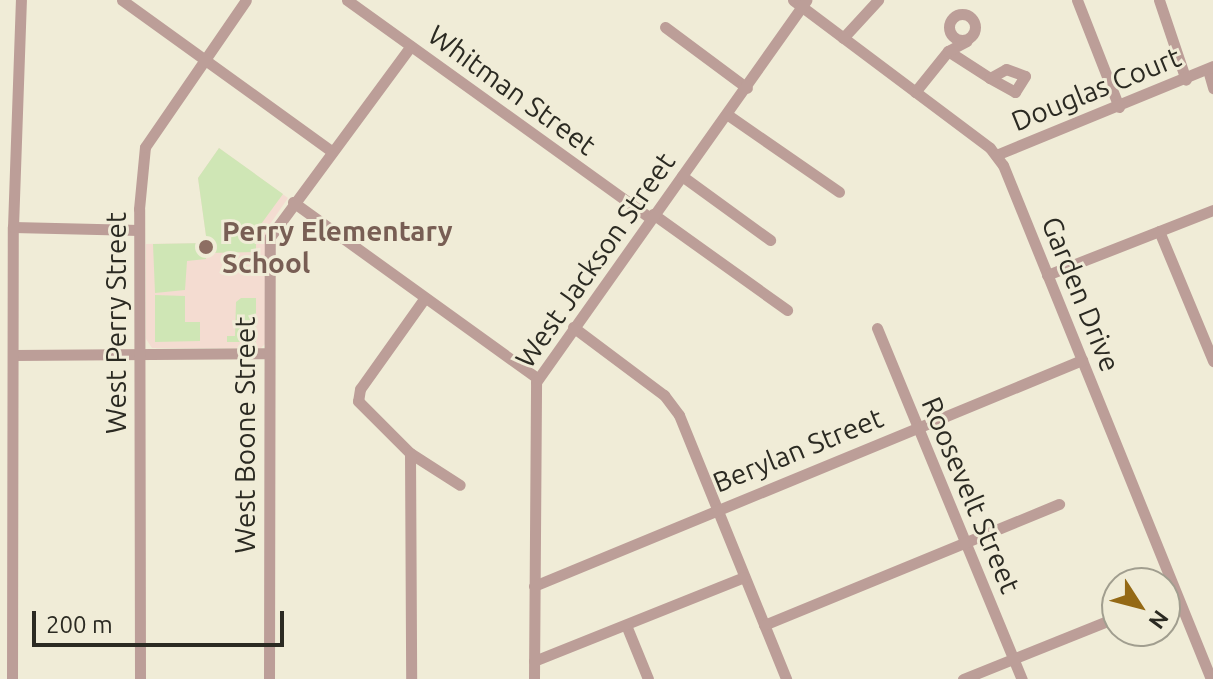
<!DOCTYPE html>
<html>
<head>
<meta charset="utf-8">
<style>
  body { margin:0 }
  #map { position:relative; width:1213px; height:679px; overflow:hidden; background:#f0ecd7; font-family:Ubuntu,sans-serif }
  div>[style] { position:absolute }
  .education>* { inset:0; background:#f4dcd1 }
  .green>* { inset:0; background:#cfe6b5 }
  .minor>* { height:11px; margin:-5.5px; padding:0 5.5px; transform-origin:5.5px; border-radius:5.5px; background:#bc9e98 }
  .minor>.ring { margin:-5.5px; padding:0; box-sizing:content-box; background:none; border:11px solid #bc9e98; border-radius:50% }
  .dots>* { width:22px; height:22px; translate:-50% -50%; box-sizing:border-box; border:4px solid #f0ecd7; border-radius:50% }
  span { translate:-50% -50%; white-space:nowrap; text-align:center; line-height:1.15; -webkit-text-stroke:6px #f0ecd7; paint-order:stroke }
  .street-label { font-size:28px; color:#2b2a22 }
  .education-label { font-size:28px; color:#785e54; font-weight:700 }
  .left { translate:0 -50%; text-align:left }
  .north { position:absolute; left:1101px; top:567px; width:80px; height:80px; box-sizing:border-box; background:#f0ecd7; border:2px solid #a19e8f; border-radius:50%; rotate:126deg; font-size:22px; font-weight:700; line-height:32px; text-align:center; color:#2b2a22 }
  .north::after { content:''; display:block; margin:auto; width:28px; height:36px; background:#946915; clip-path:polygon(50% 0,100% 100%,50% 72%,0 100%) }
  .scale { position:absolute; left:32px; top:611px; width:252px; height:36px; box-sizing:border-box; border:4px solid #2b2a22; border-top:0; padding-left:10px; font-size:24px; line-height:28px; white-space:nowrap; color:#2b2a22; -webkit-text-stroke:6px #f0ecd7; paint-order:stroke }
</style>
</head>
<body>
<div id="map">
  <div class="education">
    <div style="clip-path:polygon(219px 148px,288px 198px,266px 230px,265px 344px,261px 348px,152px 348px,146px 339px,146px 244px,207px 243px,198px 178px)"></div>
  </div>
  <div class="green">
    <div style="clip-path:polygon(219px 148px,283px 194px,256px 231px,256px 252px,207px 253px,206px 259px,187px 261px,185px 290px,155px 293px,153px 244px,207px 243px,198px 178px)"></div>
    <div style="clip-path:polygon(155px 295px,185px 296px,185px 322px,200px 322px,200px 341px,155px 342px)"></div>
    <div style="clip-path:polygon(241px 298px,256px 298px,256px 342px,227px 342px,227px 336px,235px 336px,236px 302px)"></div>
  </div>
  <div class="minor">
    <div style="left:122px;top:0;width:258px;rotate:35.8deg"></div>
    <div style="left:347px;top:0;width:373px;rotate:35.7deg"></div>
    <div style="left:793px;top:0;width:246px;rotate:36.9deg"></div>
    <div style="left:990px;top:148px;width:21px;rotate:53deg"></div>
    <div style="left:1003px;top:165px;width:554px;rotate:67.97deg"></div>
    <div style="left:1077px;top:0;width:115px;rotate:68.6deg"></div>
    <div style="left:1159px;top:0;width:84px;rotate:71.4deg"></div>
    <div class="ring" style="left:949px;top:14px;width:15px;height:15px"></div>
    <div style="left:665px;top:27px;width:102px;rotate:36.6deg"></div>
    <div style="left:843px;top:38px;width:52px;rotate:-47.4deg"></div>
    <div style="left:948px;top:51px;width:50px;rotate:32.7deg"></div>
    <div style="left:1006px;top:69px;width:20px;rotate:20deg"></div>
    <div style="left:1025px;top:76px;width:19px;rotate:122deg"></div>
    <div style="left:1015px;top:92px;width:29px;rotate:-151deg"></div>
    <div style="left:990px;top:78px;width:18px;rotate:-29deg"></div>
    <div style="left:1208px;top:70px;width:19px;rotate:74deg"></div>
    <div style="left:915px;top:92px;width:53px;rotate:-51.2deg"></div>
    <div style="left:948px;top:51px;width:21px;rotate:-28deg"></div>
    <div style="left:728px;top:115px;width:135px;rotate:34.7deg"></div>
    <div style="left:996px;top:155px;width:235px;rotate:-22.3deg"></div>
    <div style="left:682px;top:176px;width:109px;rotate:36deg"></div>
    <div style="left:293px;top:202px;width:302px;rotate:35.8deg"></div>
    <div style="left:653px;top:214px;width:165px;rotate:35.6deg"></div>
    <div style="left:13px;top:227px;width:126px;rotate:1.4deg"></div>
    <div style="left:1159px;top:231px;width:141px;rotate:67.4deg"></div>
    <div style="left:1047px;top:275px;width:178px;rotate:-21.4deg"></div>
    <div style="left:424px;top:299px;width:110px;rotate:125.4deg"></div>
    <div style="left:360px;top:389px;width:12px;rotate:99deg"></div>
    <div style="left:358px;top:401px;width:74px;rotate:45deg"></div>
    <div style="left:410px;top:453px;width:59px;rotate:32.6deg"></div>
    <div style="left:573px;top:327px;width:114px;rotate:36.8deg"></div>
    <div style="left:664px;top:395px;width:25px;rotate:53deg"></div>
    <div style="left:679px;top:415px;width:285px;rotate:67.9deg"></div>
    <div style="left:877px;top:328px;width:380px;rotate:67.6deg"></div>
    <div style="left:14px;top:355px;width:255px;rotate:-0.4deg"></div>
    <div style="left:410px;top:453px;width:226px;rotate:89.7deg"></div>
    <div style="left:534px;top:586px;width:593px;rotate:-22.41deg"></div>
    <div style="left:626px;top:625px;width:58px;rotate:67.8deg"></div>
    <div style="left:764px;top:625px;width:319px;rotate:-22.3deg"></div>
    <div style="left:534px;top:661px;width:226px;rotate:-21.8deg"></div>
    <div style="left:12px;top:679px;width:452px;rotate:-89.9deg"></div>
    <div style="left:13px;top:227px;width:227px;rotate:-88deg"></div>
    <div style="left:140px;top:679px;width:470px;rotate:-90.1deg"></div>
    <div style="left:139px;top:209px;width:62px;rotate:-84.5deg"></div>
    <div style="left:145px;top:147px;width:178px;rotate:-55.5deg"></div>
    <div style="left:269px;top:679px;width:442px;rotate:-89.9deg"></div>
    <div style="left:270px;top:237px;width:237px;rotate:-53.6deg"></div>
    <div style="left:534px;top:679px;width:297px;rotate:-89.6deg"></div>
    <div style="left:536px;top:382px;width:468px;rotate:-54.7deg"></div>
    <div style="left:963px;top:679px;width:166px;rotate:-21.9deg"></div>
  </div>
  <div class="dots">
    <div style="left:206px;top:247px;background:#8d6e63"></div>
  </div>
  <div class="street-label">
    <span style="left:1096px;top:89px;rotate:-22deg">Douglas Court</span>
    <span style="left:512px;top:90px;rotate:36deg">Whitman Street</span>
    <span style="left:595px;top:260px;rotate:-55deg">West Jackson Street</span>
    <span style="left:1081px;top:294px;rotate:68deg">Garden Drive</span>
    <span style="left:116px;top:323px;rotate:-90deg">West Perry Street</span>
    <span style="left:245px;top:435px;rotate:-90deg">West Boone Street</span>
    <span style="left:798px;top:450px;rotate:-22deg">Berylan Street</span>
    <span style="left:971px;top:495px;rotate:67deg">Roosevelt Street</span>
  </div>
  <div class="education-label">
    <span class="left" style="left:222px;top:247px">Perry Elementary<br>School</span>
  </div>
  <div class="north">N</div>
  <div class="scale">200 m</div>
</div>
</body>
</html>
